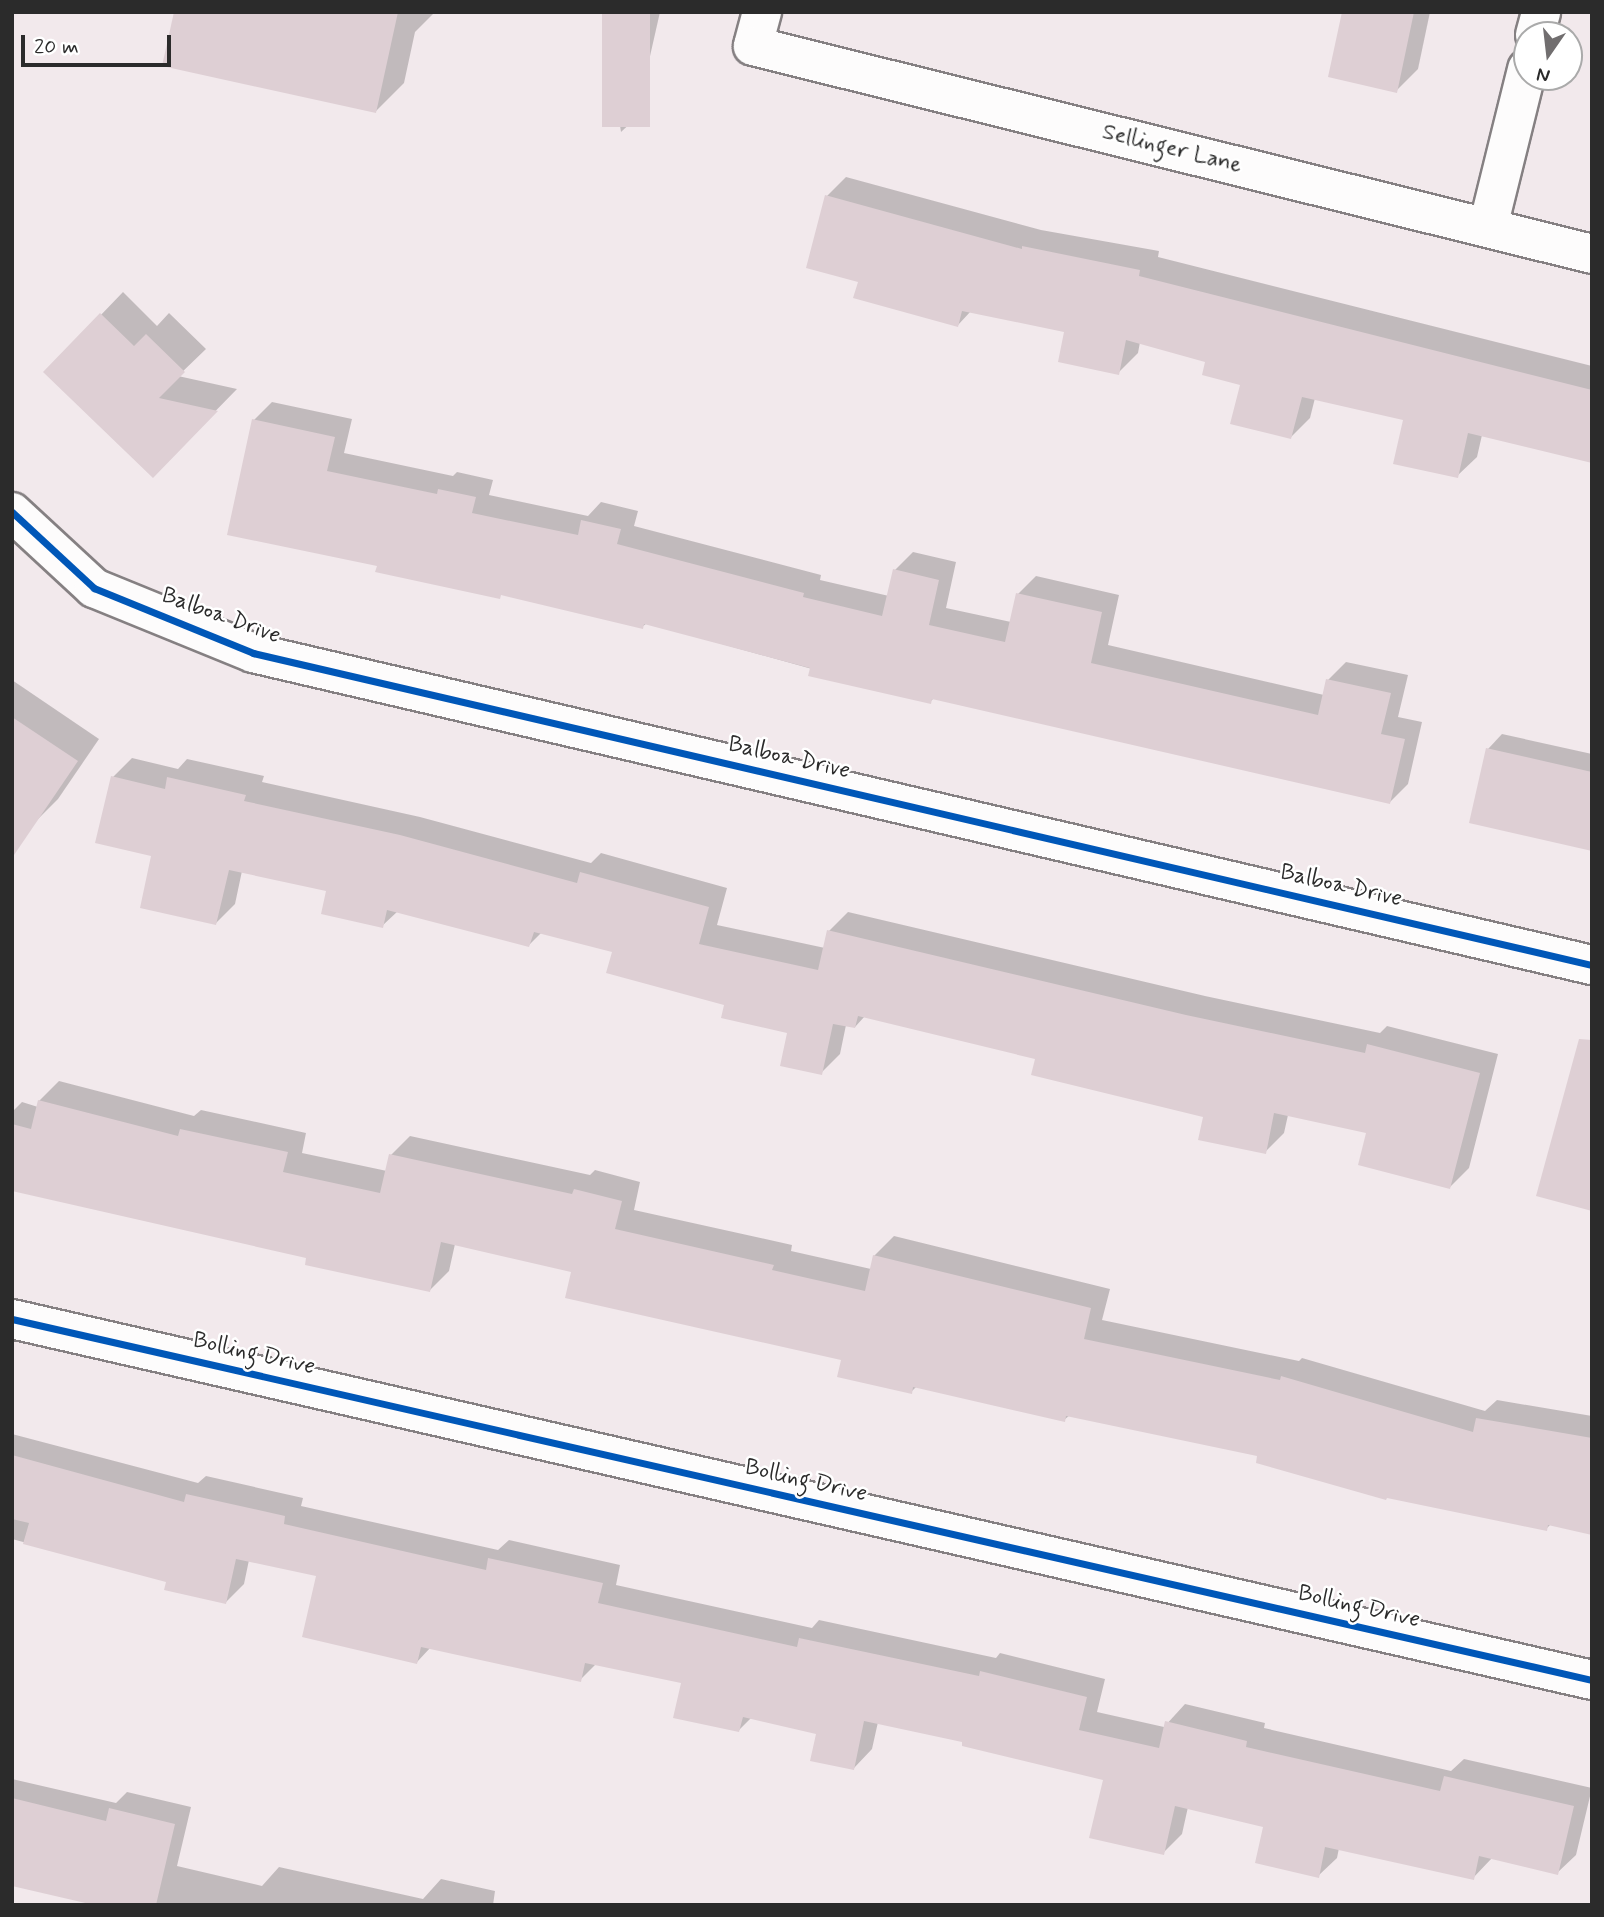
<!DOCTYPE html>
<html>
<head>
<meta charset="utf-8">
<style>
  body { margin:0 }
  #map { position:relative; width:1604px; height:1917px; overflow:hidden; background:#f2e9ec; font-family:Mynerve,sans-serif }
  div>[style] { position:absolute }
  .shadow>* { inset:0; background:#0003 }
  .building>* { inset:0; background:#decfd4; transform-origin:0 0 }
  .roads { filter:drop-shadow(2px 0 #858082) drop-shadow(-2px 0 #858082) drop-shadow(0 2px #858082) drop-shadow(0 -2px #858082) }
  .minor>* { height:38px; margin:-19px; padding:0 19px; transform-origin:19px; border-radius:19px; background:#fdfcfc }
  .tertiary>* { height:38px; margin:-19px; padding:0 19px; transform-origin:19px; border-radius:19px; background:#fdfcfc }
  .cycleway>* { height:7px; margin:-3.5px; padding:0 3.5px; transform-origin:3.5px; border-radius:3.5px; background:#0057b8 }
  span { translate:-50% -50%; white-space:nowrap; text-align:center; line-height:1.15; -webkit-text-stroke:5px #fff; paint-order:stroke }
  .street-label { font-size:23px; color:#2b2b2b }
  .frame { position:absolute; inset:0; border:14px solid #2b2b2b; pointer-events:none }
  .north { position:absolute; left:1513px; top:21px; width:70px; height:70px; box-sizing:border-box; background:#fff; border:2px solid #aaa; border-radius:50%; rotate:194deg; font-size:19px; font-weight:700; line-height:28px; text-align:center; color:#2b2b2b }
  .north::after { content:''; display:block; margin:auto; width:24px; height:32px; background:#716e6f; clip-path:polygon(50% 0,100% 100%,50% 72%,0 100%) }
  .scale { position:absolute; left:21px; top:35px; width:150px; height:32px; box-sizing:border-box; border:4px solid #2b2b2b; border-top:0; padding-left:9px; font-size:21px; line-height:24px; white-space:nowrap; color:#2b2b2b; -webkit-text-stroke:5px #fff; paint-order:stroke }
</style>
</head>
<body>
<div id="map">
  <div class="shadow">
    <div style="clip-path:polygon(176px 12px,435px 12px,415px 32px,404px 83px,376px 111px)"></div>
    <div style="clip-path:polygon(603px 12px,660px 12px,636px 118px,621px 132px)"></div>
    <div style="clip-path:polygon(1344px 12px,1430px 12px,1418px 69px,1396px 91px)"></div>
    <div style="clip-path:polygon(846px 177px,1041px 230px,1159px 251px,1158px 257px,1592px 366px,1592px 461px,1482px 435px,1477px 457px,1457px 476px,1405px 419px,1315px 398px,1310px 418px,1291px 437px,1243px 383px,1207px 361px,1140px 342px,1138px 353px,1118px 373px,1066px 331px,971px 311px,958px 325px,860px 280px,827px 196px)"></div>
    <div style="clip-path:polygon(123px 292px,157px 326px,169px 313px,206px 349px,178px 376px,237px 389px,153px 475px,46px 372px)"></div>
    <div style="clip-path:polygon(272px 402px,352px 419px,344px 453px,453px 476px,457px 472px,493px 480px,489px 495px,588px 516px,601px 502px,638px 511px,634px 526px,821px 575px,820px 580px,889px 596px,895px 570px,913px 552px,956px 562px,946px 608px,1011px 622px,1018px 594px,1036px 576px,1119px 595px,1108px 645px,1324px 695px,1328px 680px,1346px 662px,1408px 675px,1398px 717px,1422px 722px,1408px 784px,1390px 802px,934px 698px,930px 702px,647px 623px,642px 627px,379px 565px,254px 420px)"></div>
    <div style="clip-path:polygon(12px 680px,99px 739px,58px 799px,36px 821px,12px 824px)"></div>
    <div style="clip-path:polygon(1502px 734px,1592px 754px,1592px 849px,1488px 749px)"></div>
    <div style="clip-path:polygon(132px 758px,178px 769px,187px 759px,264px 776px,262px 782px,420px 817px,591px 863px,601px 853px,727px 888px,717px 925px,825px 948px,829px 931px,848px 912px,1205px 996px,1380px 1033px,1387px 1026px,1498px 1054px,1469px 1168px,1450px 1187px,1369px 1132px,1288px 1115px,1284px 1133px,1265px 1152px,1205px 1115px,1037px 1058px,865px 1016px,855px 1027px,846px 1025px,840px 1054px,821px 1073px,789px 1032px,614px 951px,542px 932px,529px 945px,398px 911px,382px 926px,328px 890px,242px 871px,235px 904px,216px 923px,153px 854px,113px 777px)"></div>
    <div style="clip-path:polygon(59px 1081px,194px 1116px,201px 1110px,306px 1133px,302px 1153px,387px 1171px,391px 1155px,410px 1136px,590px 1175px,595px 1170px,640px 1182px,634px 1210px,792px 1245px,791px 1251px,871px 1269px,874px 1256px,894px 1236px,1110px 1289px,1102px 1320px,1299px 1361px,1302px 1358px,1485px 1411px,1497px 1400px,1592px 1416px,1592px 1533px,1551px 1524px,1546px 1529px,1260px 1455px,1070px 1415px,1064px 1420px,917px 1386px,911px 1392px,843px 1359px,573px 1271px,455px 1244px,449px 1271px,430px 1290px,308px 1257px,12px 1189px,12px 1112px,22px 1102px,38px 1107px,39px 1101px)"></div>
    <div style="clip-path:polygon(12px 1434px,198px 1483px,206px 1476px,303px 1498px,301px 1506px,498px 1550px,509px 1540px,620px 1565px,616px 1585px,812px 1628px,819px 1620px,996px 1658px,1000px 1653px,1105px 1679px,1097px 1712px,1164px 1727px,1185px 1704px,1265px 1723px,1264px 1728px,1451px 1771px,1464px 1759px,1592px 1788px,1576px 1855px,1557px 1873px,1492px 1858px,1473px 1878px,1339px 1848px,1337px 1858px,1318px 1876px,1265px 1825px,1188px 1807px,1182px 1834px,1163px 1853px,1105px 1779px,965px 1741px,878px 1722px,872px 1749px,854px 1768px,818px 1733px,751px 1718px,739px 1730px,683px 1682px,597px 1663px,580px 1680px,431px 1647px,417px 1662px,318px 1574px,249px 1560px,244px 1584px,226px 1602px,168px 1581px,12px 1539px)"></div>
    <div style="clip-path:polygon(12px 1779px,116px 1803px,127px 1792px,191px 1807px,177px 1866px,262px 1886px,279px 1867px,423px 1899px,441px 1879px,495px 1891px,493px 1905px,89px 1905px,89px 1902px,12px 1884px)"></div>
  </div>
  <div class="building">
    <div style="clip-path:polygon(174px 12px,398px 12px,376px 113px,162px 66px)"></div>
    <div style="left:602px;top:12px;width:48px;height:115px"></div>
    <div style="clip-path:polygon(1342px 12px,1414px 12px,1397px 93px,1328px 77px)"></div>
    <div style="clip-path:polygon(825px 195px,1022px 249px,1022px 246px,1140px 270px,1139px 276px,1592px 390px,1592px 463px,1468px 433px,1458px 478px,1393px 464px,1403px 420px,1302px 397px,1291px 439px,1230px 424px,1240px 385px,1202px 375px,1205px 362px,1126px 340px,1119px 375px,1058px 362px,1064px 332px,962px 311px,958px 327px,853px 298px,858px 282px,806px 268px)"></div>
    <div style="clip-path:polygon(100px 313px,134px 346px,146px 334px,185px 372px,159px 398px,218px 411px,153px 478px,43px 372px)"></div>
    <div style="clip-path:polygon(252px 419px,335px 437px,327px 471px,437px 494px,438px 489px,476px 497px,472px 513px,578px 535px,581px 520px,621px 529px,617px 544px,804px 593px,803px 597px,882px 616px,893px 569px,939px 580px,929px 625px,1005px 642px,1016px 593px,1102px 612px,1091px 663px,1318px 715px,1326px 679px,1391px 693px,1381px 734px,1405px 739px,1390px 804px,932px 699px,931px 704px,808px 676px,810px 668px,644px 624px,643px 629px,501px 595px,500px 599px,375px 572px,377px 566px,227px 535px)"></div>
    <div style="clip-path:polygon(12px 717px,78px 761px,12px 858px)"></div>
    <div style="clip-path:polygon(1486px 748px,1592px 772px,1592px 851px,1469px 823px)"></div>
    <div style="clip-path:polygon(111px 776px,165px 789px,167px 777px,246px 795px,244px 801px,400px 835px,577px 883px,580px 872px,709px 907px,699px 944px,818px 970px,827px 930px,1186px 1015px,1365px 1053px,1367px 1044px,1480px 1073px,1450px 1189px,1358px 1165px,1366px 1133px,1274px 1113px,1266px 1154px,1198px 1140px,1203px 1117px,1031px 1075px,1035px 1059px,858px 1016px,855px 1028px,833px 1024px,822px 1075px,780px 1066px,787px 1033px,721px 1018px,724px 1005px,606px 973px,612px 952px,534px 932px,529px 947px,387px 910px,383px 928px,321px 914px,326px 891px,229px 870px,216px 925px,140px 908px,151px 856px,95px 843px)"></div>
    <div style="clip-path:polygon(1579px 1039px,1592px 1040px,1592px 1211px,1536px 1196px)"></div>
    <div style="clip-path:polygon(38px 1100px,178px 1136px,180px 1129px,288px 1152px,283px 1172px,380px 1193px,389px 1154px,572px 1194px,574px 1189px,622px 1201px,615px 1229px,774px 1265px,772px 1270px,865px 1291px,873px 1255px,1091px 1308px,1084px 1339px,1280px 1380px,1281px 1376px,1473px 1432px,1476px 1418px,1592px 1438px,1592px 1535px,1548px 1525px,1547px 1531px,1387px 1498px,1386px 1500px,1256px 1463px,1257px 1456px,1066px 1416px,1065px 1422px,913px 1387px,912px 1394px,837px 1377px,841px 1360px,565px 1298px,571px 1272px,441px 1242px,430px 1292px,305px 1265px,306px 1258px,12px 1191px,12px 1124px,31px 1129px)"></div>
    <div style="clip-path:polygon(12px 1455px,184px 1502px,186px 1494px,285px 1516px,284px 1524px,486px 1570px,488px 1558px,603px 1583px,598px 1603px,797px 1647px,799px 1638px,979px 1676px,980px 1671px,1087px 1697px,1079px 1730px,1159px 1748px,1165px 1721px,1247px 1741px,1246px 1747px,1440px 1791px,1444px 1776px,1574px 1806px,1558px 1875px,1479px 1856px,1474px 1880px,1325px 1847px,1319px 1878px,1255px 1863px,1263px 1827px,1175px 1806px,1164px 1855px,1089px 1838px,1103px 1780px,962px 1746px,962px 1742px,864px 1721px,854px 1770px,810px 1761px,816px 1734px,743px 1717px,739px 1732px,673px 1718px,681px 1683px,585px 1663px,581px 1682px,421px 1647px,417px 1664px,302px 1637px,316px 1576px,236px 1559px,226px 1604px,164px 1590px,166px 1582px,23px 1544px,29px 1523px,12px 1519px)"></div>
    <div style="clip-path:polygon(12px 1798px,106px 1821px,109px 1808px,175px 1824px,156px 1905px,94px 1905px,12px 1886px)"></div>
  </div>
  <div class="roads">
    <div class="minor">
      <div style="left:762px;top:12px;width:35px;rotate:105deg"></div>
      <div style="left:753px;top:46px;width:864px;rotate:13.92deg"></div>
      <div style="left:1535px;top:35px;width:24px;rotate:-75deg"></div>
      <div style="left:1488px;top:227px;width:163px;rotate:-76.1deg"></div>
      <div style="left:12px;top:1319px;width:1621px;rotate:12.87deg"></div>
    </div>
    <div class="tertiary">
      <div style="left:12px;top:512px;width:112px;rotate:42.8deg"></div>
      <div style="left:94px;top:588px;width:172px;rotate:22.2deg"></div>
      <div style="left:253px;top:653px;width:1375px;rotate:13.12deg"></div>
    </div>
  </div>
  <div class="cycleway">
    <div style="left:12px;top:512px;width:112px;rotate:42.8deg"></div>
    <div style="left:94px;top:588px;width:172px;rotate:22.2deg"></div>
    <div style="left:253px;top:653px;width:1375px;rotate:13.12deg"></div>
    <div style="left:12px;top:1319px;width:1621px;rotate:12.87deg"></div>
  </div>
  <div class="street-label">
    <span style="left:1172px;top:149px;rotate:14deg">Sellinger Lane</span>
    <span style="left:221px;top:616px;rotate:20deg">Balboa Drive</span>
    <span style="left:789px;top:758px;rotate:13deg">Balboa Drive</span>
    <span style="left:1341px;top:886px;rotate:13deg">Balboa Drive</span>
    <span style="left:254px;top:1354px;rotate:13deg">Bolling Drive</span>
    <span style="left:806px;top:1481px;rotate:13deg">Bolling Drive</span>
    <span style="left:1359px;top:1607px;rotate:13deg">Bolling Drive</span>
  </div>
  <div class="frame"></div>
  <div class="north">N</div>
  <div class="scale">20 m</div>
</div>
</body>
</html>
